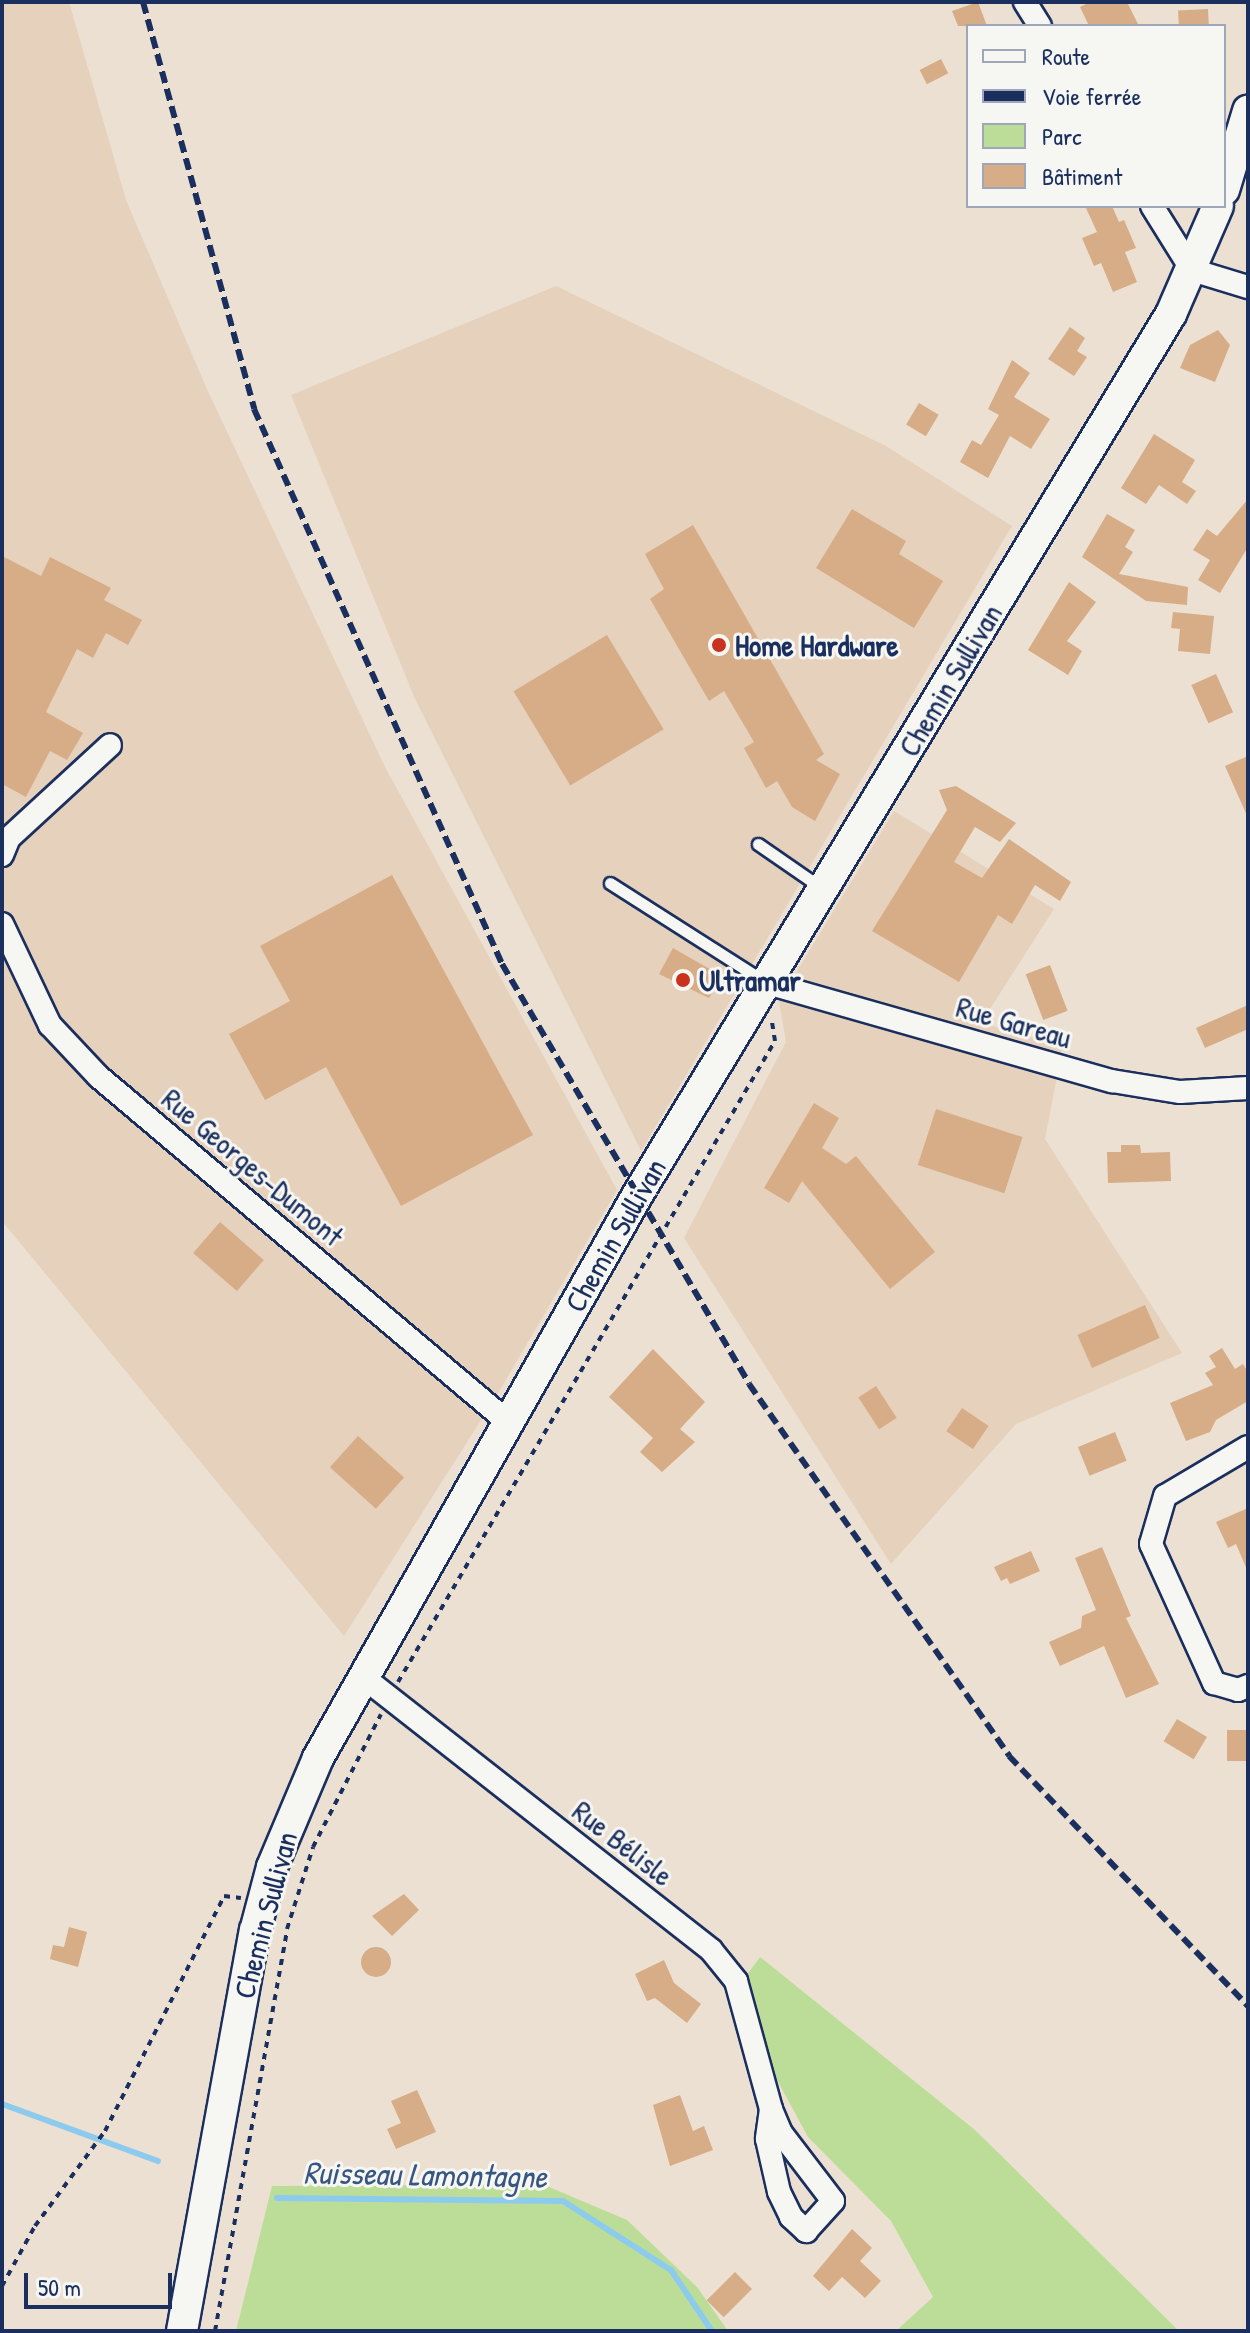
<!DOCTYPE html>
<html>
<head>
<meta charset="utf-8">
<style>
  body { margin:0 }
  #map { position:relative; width:1250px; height:2333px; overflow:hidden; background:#ece0d2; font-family:"Patrick Hand",sans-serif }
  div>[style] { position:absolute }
  .built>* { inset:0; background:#e5d1bc }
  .green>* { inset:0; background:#bcdd97 }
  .stream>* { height:6px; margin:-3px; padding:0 3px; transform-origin:3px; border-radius:3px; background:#8dcbee }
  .building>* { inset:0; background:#d6ad87; transform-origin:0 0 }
  .round { border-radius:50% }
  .path>* { height:4px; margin-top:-2px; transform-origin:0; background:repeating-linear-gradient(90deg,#1b2f5e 0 6px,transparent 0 12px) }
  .roads { filter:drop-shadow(2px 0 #1b2f5e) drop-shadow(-2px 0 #1b2f5e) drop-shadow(0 2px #1b2f5e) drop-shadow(0 -2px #1b2f5e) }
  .lane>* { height:11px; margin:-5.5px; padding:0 5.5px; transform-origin:5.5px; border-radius:5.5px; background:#f6f6f2 }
  .street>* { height:22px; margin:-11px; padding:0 11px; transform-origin:11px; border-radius:11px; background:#f6f6f2 }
  .secondary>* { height:30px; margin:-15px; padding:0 15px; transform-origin:15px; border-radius:15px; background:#f6f6f2 }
  .rail>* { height:6px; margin-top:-3px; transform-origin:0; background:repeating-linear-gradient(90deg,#1b2f5e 0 12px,transparent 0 18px) }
  .dots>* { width:22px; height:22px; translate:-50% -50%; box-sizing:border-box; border:4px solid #f6f6f2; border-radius:50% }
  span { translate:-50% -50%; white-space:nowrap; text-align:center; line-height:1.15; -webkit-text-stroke:6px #f6f6f2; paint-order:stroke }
  .poi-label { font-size:30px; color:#1b2f5e; font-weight:700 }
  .left { translate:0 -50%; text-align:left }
  .street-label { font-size:30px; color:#1b2f5e }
  .water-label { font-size:32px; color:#385682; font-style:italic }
  .frame { position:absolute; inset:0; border:4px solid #1b2f5e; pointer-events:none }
  .legend { position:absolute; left:966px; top:24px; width:260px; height:184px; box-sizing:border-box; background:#f6f6f2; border:2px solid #9ea6b7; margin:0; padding:10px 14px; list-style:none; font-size:24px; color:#1b2f5e }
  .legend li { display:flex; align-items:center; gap:16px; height:40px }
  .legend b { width:40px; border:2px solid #9ea6b7 }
  .scale { position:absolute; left:24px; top:2273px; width:148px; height:36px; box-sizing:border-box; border:4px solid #1b2f5e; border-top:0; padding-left:10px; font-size:24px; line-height:28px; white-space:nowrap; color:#1b2f5e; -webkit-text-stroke:6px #f6f6f2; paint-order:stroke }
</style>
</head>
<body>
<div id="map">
  <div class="built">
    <div style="clip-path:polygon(2px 2px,69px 2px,126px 200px,206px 387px,385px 767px,617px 1190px,497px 1395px,344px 1636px,2px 1221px)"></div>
    <div style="clip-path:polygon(556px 286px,886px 446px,1012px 526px,641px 1151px,415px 699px,291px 395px)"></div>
    <div style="clip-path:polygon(894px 811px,1054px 909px,981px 1023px,1063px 1045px,1045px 1139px,1182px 1353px,1016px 1424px,891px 1564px,684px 1238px,786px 1042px,779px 1001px)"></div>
  </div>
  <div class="green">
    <div style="clip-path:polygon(760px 1957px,975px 2130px,1179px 2331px,896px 2331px,933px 2297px,891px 2221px,808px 2137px,769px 2065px,746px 1976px)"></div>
    <div style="clip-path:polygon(542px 2184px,627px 2220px,697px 2287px,728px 2331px,236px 2331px,272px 2186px)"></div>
  </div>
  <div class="stream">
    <div style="left:2px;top:2104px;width:166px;rotate:20.1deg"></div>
    <div style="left:277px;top:2198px;width:286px;rotate:0.6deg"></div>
    <div style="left:563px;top:2201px;width:128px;rotate:32.6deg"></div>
    <div style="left:671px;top:2270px;width:73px;rotate:56.1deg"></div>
  </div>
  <div class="building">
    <div style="clip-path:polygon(978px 2px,987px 26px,958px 26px,952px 11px)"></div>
    <div style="clip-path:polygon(1090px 2px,1127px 2px,1139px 26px,1089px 26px,1080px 7px)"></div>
    <div style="left:1208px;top:9px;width:17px;height:30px;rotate:87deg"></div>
    <div style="left:941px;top:59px;width:16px;height:24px;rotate:63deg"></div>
    <div style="clip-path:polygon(1085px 206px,1112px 206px,1119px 222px,1124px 220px,1136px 248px,1125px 252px,1137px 282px,1113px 292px,1101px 263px,1094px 266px,1082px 238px,1097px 232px)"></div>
    <div style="clip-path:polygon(1070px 327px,1085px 338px,1077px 351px,1087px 357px,1074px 376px,1048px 359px)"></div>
    <div style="clip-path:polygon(1218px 330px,1230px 345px,1215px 382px,1180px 368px,1190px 345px)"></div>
    <div style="clip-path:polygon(1012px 360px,1030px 373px,1014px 397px,1050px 419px,1031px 449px,1010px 436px,988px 478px,960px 462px,972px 440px,981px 445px,999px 415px,988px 409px)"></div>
    <div style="left:919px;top:403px;width:23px;height:25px;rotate:31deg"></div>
    <div style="clip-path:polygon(1154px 434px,1195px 460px,1182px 482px,1196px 491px,1187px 504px,1159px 485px,1146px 504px,1121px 488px)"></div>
    <div style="clip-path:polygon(1248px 499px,1248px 547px,1220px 593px,1198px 580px,1210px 560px,1193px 550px,1207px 529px,1217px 536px)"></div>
    <div style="clip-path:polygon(852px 509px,906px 541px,899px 554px,943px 581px,914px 628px,816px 568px)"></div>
    <div style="clip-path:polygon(1107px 514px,1135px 530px,1125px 547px,1133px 552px,1119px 574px,1188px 587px,1187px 605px,1146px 601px,1082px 557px)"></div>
    <div style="clip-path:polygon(693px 525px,824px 754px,816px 760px,840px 774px,815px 821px,792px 807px,777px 781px,766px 788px,744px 748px,754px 742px,724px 691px,709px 701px,650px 599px,664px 589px,645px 554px)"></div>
    <div style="clip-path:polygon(2px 556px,41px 576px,50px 557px,111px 588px,104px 600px,142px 620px,128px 645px,106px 633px,93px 658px,77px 649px,46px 712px,83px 733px,67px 760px,50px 751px,26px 797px,2px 784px)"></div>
    <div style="clip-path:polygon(1069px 582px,1096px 602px,1067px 641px,1082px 651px,1068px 675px,1028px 650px)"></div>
    <div style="clip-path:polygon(1173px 612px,1214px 616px,1210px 654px,1178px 651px,1180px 629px,1171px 628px)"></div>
    <div style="left:607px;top:635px;width:110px;height:109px;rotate:59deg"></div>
    <div style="left:1216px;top:674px;width:42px;height:27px;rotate:66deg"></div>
    <div style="clip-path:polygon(1248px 756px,1248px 818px,1225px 766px)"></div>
    <div style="clip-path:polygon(956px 786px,1016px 823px,1000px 842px,975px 827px,954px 862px,982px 878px,1009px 839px,1071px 882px,1060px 901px,1035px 885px,1012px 924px,998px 915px,959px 982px,872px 931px,947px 810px,939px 790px)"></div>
    <div style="clip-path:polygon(392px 875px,533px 1135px,401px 1206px,326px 1067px,265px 1100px,229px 1034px,290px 1001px,260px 946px)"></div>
    <div style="clip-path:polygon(673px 948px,722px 976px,709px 998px,659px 974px)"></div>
    <div style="left:1050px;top:965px;width:49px;height:26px;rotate:69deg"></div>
    <div style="clip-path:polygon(1248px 1005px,1248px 1029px,1205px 1048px,1196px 1028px)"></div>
    <div style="clip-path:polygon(814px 1103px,839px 1118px,822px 1148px,846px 1164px,856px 1156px,935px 1252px,890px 1289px,802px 1181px,789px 1203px,764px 1188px)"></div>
    <div style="left:936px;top:1109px;width:91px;height:59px;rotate:18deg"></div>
    <div style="clip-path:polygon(1121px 1145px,1140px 1145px,1141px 1153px,1170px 1152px,1171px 1181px,1108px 1183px,1107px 1152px,1121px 1152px)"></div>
    <div style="left:220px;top:1222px;width:58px;height:41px;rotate:41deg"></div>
    <div style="left:1145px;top:1305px;width:36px;height:74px;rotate:66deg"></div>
    <div style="clip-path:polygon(1222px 1348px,1235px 1369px,1243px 1364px,1248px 1372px,1248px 1401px,1216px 1420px,1210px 1432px,1186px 1441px,1170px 1403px,1213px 1385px,1205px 1373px,1216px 1367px,1209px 1356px)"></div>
    <div style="clip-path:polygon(653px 1349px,705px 1402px,680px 1429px,695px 1442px,662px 1472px,640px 1452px,653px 1438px,609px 1397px)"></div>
    <div style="left:876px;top:1386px;width:38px;height:21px;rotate:57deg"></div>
    <div style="left:962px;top:1408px;width:32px;height:28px;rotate:34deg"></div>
    <div style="left:1115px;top:1432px;width:31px;height:40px;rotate:68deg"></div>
    <div style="left:358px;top:1436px;width:62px;height:42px;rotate:42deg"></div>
    <div style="clip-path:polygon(1248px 1508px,1248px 1572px,1236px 1544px,1228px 1548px,1216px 1522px)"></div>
    <div style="clip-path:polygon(1102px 1547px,1131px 1616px,1126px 1618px,1159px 1684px,1126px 1698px,1104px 1646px,1060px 1666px,1049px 1642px,1081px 1628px,1082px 1616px,1096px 1610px,1075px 1558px)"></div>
    <div style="clip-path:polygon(1031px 1551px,1040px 1571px,1010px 1584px,1007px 1578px,1001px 1581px,994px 1567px)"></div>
    <div style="left:1177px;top:1719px;width:35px;height:26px;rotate:31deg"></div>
    <div style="left:1248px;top:1730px;width:31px;height:21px;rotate:90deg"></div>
    <div style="clip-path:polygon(404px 1894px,419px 1910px,392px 1936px,372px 1916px)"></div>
    <div style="clip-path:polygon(69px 1927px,87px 1932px,78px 1967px,50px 1959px,53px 1945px,64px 1947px)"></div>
    <div class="round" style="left:361px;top:1947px;width:30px;height:30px"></div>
    <div style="clip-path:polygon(664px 1960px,674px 1983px,701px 2004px,687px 2023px,655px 1998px,647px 2001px,635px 1974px)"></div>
    <div style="clip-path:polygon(417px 2090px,436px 2132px,396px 2149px,387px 2129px,401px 2123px,391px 2101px)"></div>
    <div style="clip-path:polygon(680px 2095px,693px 2131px,704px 2126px,713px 2150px,670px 2166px,653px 2105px)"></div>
    <div style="clip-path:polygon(852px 2229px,872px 2248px,860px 2261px,881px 2281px,865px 2298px,842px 2277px,829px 2291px,813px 2276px)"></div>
    <div style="left:735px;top:2272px;width:24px;height:40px;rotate:45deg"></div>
  </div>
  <div class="path">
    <div style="left:398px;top:1682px;width:744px;rotate:-59.54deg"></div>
    <div style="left:775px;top:1041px;width:20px;rotate:-99deg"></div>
    <div style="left:2px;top:2286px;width:68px;rotate:-61.2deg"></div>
    <div style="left:35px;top:2226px;width:118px;rotate:-53.6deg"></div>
    <div style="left:105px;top:2131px;width:263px;rotate:-63.1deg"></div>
    <div style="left:224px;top:1896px;width:17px;rotate:7deg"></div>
    <div style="left:215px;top:2331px;width:408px;rotate:-79.8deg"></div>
    <div style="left:287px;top:1929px;width:86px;rotate:-72.4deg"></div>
    <div style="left:313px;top:1847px;width:149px;rotate:-62.9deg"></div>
  </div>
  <div class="roads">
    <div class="lane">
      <div style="left:758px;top:844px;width:75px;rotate:34.7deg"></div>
      <div style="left:610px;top:883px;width:183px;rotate:32.5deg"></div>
    </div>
    <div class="street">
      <div style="left:1025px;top:2px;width:28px;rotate:58deg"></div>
      <div style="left:1152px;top:206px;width:75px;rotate:58deg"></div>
      <div style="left:1192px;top:270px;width:59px;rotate:16.9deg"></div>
      <div style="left:2px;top:855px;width:18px;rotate:-68deg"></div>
      <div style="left:9px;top:838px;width:137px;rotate:-42.6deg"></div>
      <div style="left:2px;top:924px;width:112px;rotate:64.6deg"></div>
      <div style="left:50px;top:1025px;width:71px;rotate:46.7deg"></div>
      <div style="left:99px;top:1077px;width:535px;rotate:40.15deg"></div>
      <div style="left:767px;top:983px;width:359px;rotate:15.9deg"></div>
      <div style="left:1112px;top:1081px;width:69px;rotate:9.2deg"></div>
      <div style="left:1180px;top:1092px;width:68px;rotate:-3.4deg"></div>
      <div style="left:1248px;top:1447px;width:96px;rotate:149.4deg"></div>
      <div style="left:1165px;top:1496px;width:50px;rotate:106.3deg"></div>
      <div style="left:1151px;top:1544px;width:153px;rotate:65.6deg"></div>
      <div style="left:1214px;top:1683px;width:25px;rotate:16deg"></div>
      <div style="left:1238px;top:1690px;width:11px;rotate:-22deg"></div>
      <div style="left:363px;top:1677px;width:442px;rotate:38.1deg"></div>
      <div style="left:711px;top:1950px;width:40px;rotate:51deg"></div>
      <div style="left:736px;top:1981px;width:133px;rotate:74.7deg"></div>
      <div style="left:771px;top:2109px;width:30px;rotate:98deg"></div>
      <div style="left:767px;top:2139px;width:54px;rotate:77.2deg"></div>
      <div style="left:779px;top:2192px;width:28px;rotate:64deg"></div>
      <div style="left:791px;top:2217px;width:21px;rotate:43deg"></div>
      <div style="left:806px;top:2231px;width:40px;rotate:-48deg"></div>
      <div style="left:833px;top:2201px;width:86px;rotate:-127.4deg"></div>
      <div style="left:781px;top:2133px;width:26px;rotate:-113deg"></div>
    </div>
    <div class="secondary">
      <div style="left:1224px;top:190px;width:83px;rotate:-73.1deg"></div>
      <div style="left:182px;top:2331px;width:407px;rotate:-79.7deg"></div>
      <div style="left:255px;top:1931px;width:66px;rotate:-75.1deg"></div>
      <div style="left:272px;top:1867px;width:118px;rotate:-67.1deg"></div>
      <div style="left:318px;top:1758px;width:648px;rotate:-60.43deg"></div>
      <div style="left:638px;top:1194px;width:1029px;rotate:-58.8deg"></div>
      <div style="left:1171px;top:314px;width:118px;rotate:-66.5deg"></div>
    </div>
  </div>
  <div class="rail">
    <div style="left:143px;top:2px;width:422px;rotate:74.7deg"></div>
    <div style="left:254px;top:409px;width:608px;rotate:65.92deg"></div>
    <div style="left:502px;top:964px;width:487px;rotate:59.5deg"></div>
    <div style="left:749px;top:1384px;width:454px;rotate:55deg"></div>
    <div style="left:1009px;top:1756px;width:346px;rotate:46.3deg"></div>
  </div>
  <div class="dots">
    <div style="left:719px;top:645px;background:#c8321e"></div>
    <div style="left:683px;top:980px;background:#c8321e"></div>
  </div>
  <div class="poi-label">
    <span class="left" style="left:735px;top:645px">Home Hardware</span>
    <span class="left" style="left:699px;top:980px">Ultramar</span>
  </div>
  <div class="street-label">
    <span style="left:950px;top:680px;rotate:-59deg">Chemin Sullivan</span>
    <span style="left:1014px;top:1022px;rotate:16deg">Rue Gareau</span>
    <span style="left:253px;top:1167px;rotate:40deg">Rue Georges-Dumont</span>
    <span style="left:615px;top:1235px;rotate:-60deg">Chemin Sullivan</span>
    <span style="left:623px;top:1843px;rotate:38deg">Rue Bélisle</span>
    <span style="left:265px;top:1915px;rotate:-75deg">Chemin Sullivan</span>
  </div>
  <div class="water-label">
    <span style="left:425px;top:2175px;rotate:1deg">Ruisseau Lamontagne</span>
  </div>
  <div class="frame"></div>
  <ul class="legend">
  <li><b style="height:10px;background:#f6f6f2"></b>Route</li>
  <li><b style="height:10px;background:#1b2f5e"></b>Voie ferrée</li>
  <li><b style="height:22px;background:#bcdd97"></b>Parc</li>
  <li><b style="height:22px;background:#d6ad87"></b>Bâtiment</li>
  </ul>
  <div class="scale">50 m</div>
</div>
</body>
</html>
